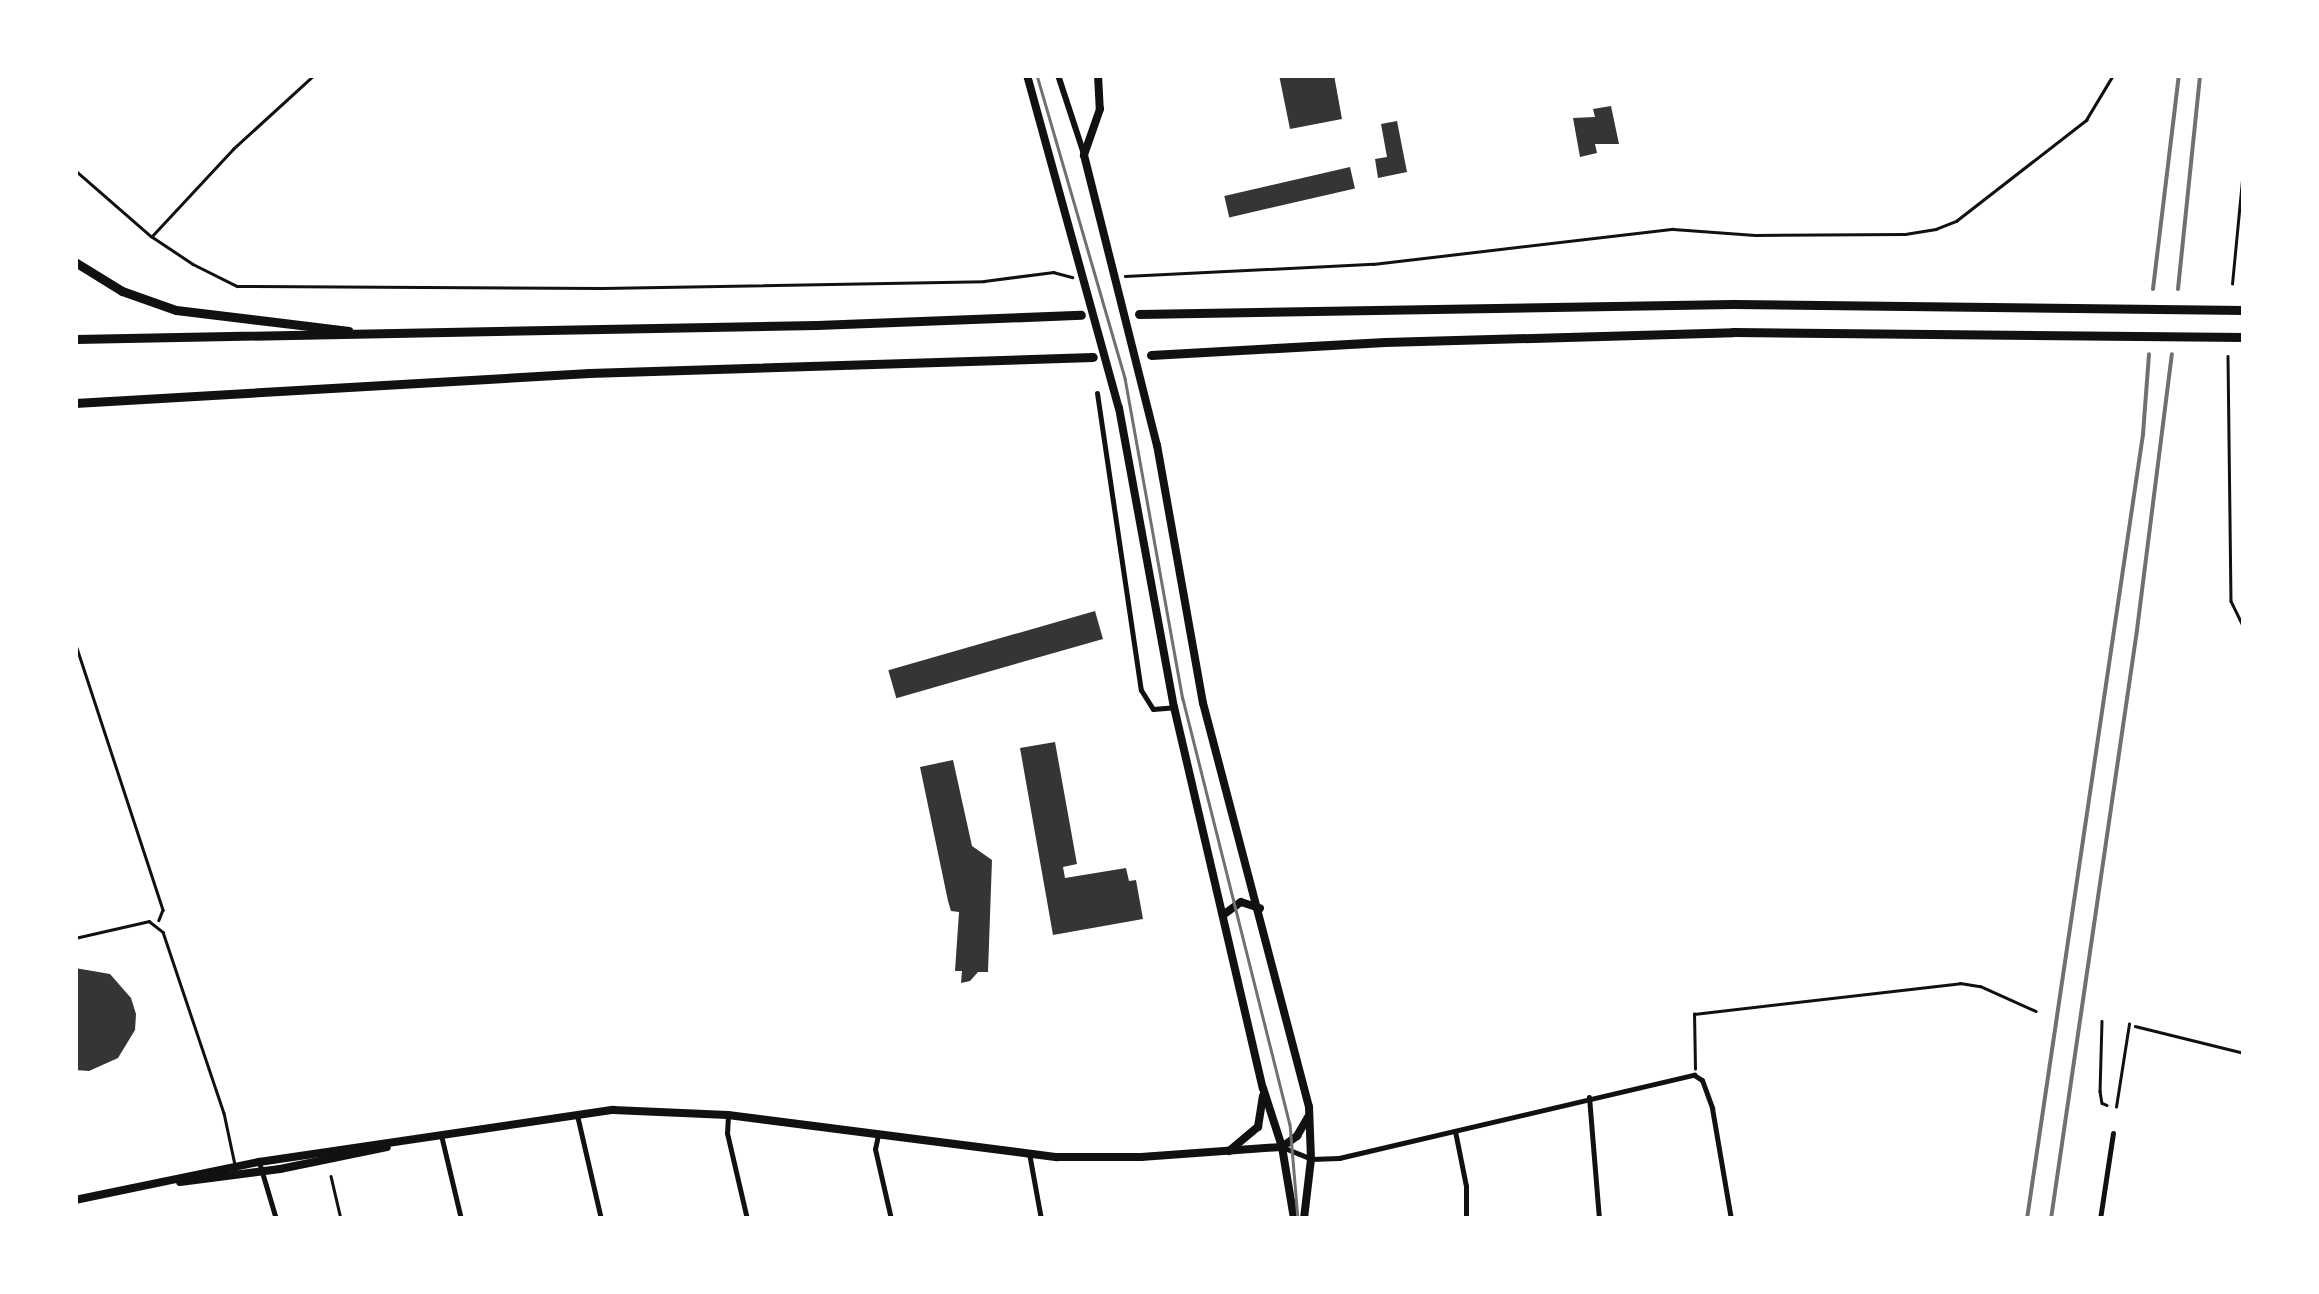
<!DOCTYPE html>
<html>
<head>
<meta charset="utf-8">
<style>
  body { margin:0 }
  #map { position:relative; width:2319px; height:1294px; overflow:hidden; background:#fff; font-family:Rubik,sans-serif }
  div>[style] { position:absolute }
  .building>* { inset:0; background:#353535; transform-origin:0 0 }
  .path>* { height:2.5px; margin:-1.25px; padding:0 1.25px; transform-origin:1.25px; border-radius:1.25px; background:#111 }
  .service>* { height:2.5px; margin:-1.25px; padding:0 1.25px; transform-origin:1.25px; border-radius:1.25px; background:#111 }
  .minor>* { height:5px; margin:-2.5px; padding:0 2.5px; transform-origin:2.5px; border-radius:2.5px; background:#111 }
  .tertiary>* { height:6px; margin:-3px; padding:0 3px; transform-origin:3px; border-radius:3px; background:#111 }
  .secondary>* { height:8px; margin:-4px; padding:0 4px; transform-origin:4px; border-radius:4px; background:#111 }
  .trunk>* { height:9px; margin:-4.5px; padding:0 4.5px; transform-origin:4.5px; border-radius:4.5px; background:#111 }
  .motorway>* { height:9px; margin:-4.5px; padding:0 4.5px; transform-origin:4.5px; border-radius:4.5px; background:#111 }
  .tram>* { height:2.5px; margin:-1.25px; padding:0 1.25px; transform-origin:1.25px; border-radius:1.25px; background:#707070 }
  .rail>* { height:4px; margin:-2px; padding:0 2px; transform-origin:2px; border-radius:2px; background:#707070 }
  span { translate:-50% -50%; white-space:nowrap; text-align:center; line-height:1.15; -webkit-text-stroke:10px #fff; paint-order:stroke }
  .frame { position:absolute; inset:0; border:78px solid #fff; pointer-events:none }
</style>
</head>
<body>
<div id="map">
  <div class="building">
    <div style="clip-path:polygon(1279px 75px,1334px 75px,1342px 119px,1290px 129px)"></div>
    <div style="clip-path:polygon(1611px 106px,1619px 144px,1595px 144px,1597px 153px,1580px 157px,1573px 118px,1595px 117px,1593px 109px)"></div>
    <div style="clip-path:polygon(1397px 121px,1407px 172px,1378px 178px,1375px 159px,1387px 157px,1381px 124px)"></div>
    <div style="left:1350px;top:167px;width:22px;height:129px;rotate:77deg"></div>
    <div style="left:1095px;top:611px;width:29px;height:215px;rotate:74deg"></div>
    <div style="clip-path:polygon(1055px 742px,1077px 864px,1063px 867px,1065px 878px,1126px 868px,1129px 881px,1136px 880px,1143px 919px,1053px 935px,1020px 748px)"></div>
    <div style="clip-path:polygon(953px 760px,972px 846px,992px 860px,988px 972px,978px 972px,970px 981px,961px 983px,962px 971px,955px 971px,959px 912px,951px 911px,948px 901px,920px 767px)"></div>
    <div style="clip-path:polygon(75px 968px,110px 974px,131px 998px,136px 1014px,135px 1030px,118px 1058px,89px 1071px,75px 1070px)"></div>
  </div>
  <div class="path">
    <div style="left:75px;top:170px;width:101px;rotate:41deg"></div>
    <div style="left:151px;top:236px;width:50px;rotate:33.7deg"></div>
    <div style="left:193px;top:264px;width:49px;rotate:26.6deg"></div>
    <div style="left:237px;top:286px;width:365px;rotate:0.3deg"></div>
    <div style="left:602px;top:288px;width:382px;rotate:-1deg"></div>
    <div style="left:984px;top:281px;width:70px;rotate:-7.4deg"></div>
    <div style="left:1053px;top:272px;width:20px;rotate:15deg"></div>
    <div style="left:152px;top:236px;width:119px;rotate:-47deg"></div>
    <div style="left:233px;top:149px;width:110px;rotate:-42.4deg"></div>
    <div style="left:1125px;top:276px;width:248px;rotate:-2.8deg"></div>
    <div style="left:1373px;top:264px;width:302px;rotate:-6.7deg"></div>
    <div style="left:1673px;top:229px;width:82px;rotate:4.2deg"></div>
    <div style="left:1755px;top:235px;width:150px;rotate:-0.4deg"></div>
    <div style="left:1905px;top:234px;width:31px;rotate:-9deg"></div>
    <div style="left:1936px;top:229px;width:22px;rotate:-22deg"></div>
    <div style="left:1956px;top:221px;width:165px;rotate:-37.8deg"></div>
    <div style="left:2086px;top:120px;width:52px;rotate:-59deg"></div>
    <div style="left:2232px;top:284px;width:126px;rotate:-84.5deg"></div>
    <div style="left:2228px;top:356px;width:245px;rotate:89.3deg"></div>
    <div style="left:2231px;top:601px;width:30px;rotate:64deg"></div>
    <div style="left:75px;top:642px;width:282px;rotate:71.8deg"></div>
    <div style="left:163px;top:910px;width:11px;rotate:112deg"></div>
    <div style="left:2102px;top:1021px;width:70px;rotate:91.6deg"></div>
    <div style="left:2100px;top:1091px;width:12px;rotate:81deg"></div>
    <div style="left:2102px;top:1103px;width:5px;rotate:22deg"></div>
    <div style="left:2135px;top:1026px;width:112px;rotate:13.9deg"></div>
    <div style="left:1695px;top:1069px;width:55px;rotate:-91deg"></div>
    <div style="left:1694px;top:1014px;width:268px;rotate:-6.6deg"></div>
    <div style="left:1960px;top:983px;width:20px;rotate:9deg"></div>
    <div style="left:1980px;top:986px;width:61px;rotate:24.1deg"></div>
    <div style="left:331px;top:1176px;width:44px;rotate:76.9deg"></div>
  </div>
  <div class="service">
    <div style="left:75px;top:938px;width:76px;rotate:-12.9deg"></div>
    <div style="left:149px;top:921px;width:18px;rotate:38deg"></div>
    <div style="left:163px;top:932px;width:191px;rotate:71.4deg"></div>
    <div style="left:224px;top:1113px;width:62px;rotate:78deg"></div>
    <div style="left:2116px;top:1107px;width:84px;rotate:-81.1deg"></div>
  </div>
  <div class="minor">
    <div style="left:1097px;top:393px;width:300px;rotate:81.6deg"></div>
    <div style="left:1141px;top:690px;width:22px;rotate:58deg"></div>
    <div style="left:1153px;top:709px;width:21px;rotate:-5deg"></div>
    <div style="left:1589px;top:1097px;width:122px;rotate:85.3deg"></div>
    <div style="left:577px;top:1115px;width:107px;rotate:77deg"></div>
    <div style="left:728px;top:1115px;width:18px;rotate:93deg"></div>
    <div style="left:727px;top:1133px;width:88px;rotate:76.9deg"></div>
    <div style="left:1455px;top:1131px;width:56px;rotate:78.7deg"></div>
    <div style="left:1466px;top:1186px;width:33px;rotate:90deg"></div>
    <div style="left:441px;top:1135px;width:86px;rotate:76.6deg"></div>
    <div style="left:878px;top:1135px;width:14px;rotate:102deg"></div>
    <div style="left:875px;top:1149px;width:72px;rotate:77.1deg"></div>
    <div style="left:1282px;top:1147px;width:31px;rotate:22deg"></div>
    <div style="left:1311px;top:1159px;width:28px;rotate:-2deg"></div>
    <div style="left:1339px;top:1158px;width:365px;rotate:-13.2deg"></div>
    <div style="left:1694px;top:1075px;width:9px;rotate:32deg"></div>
    <div style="left:1702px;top:1080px;width:30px;rotate:70deg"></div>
    <div style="left:1712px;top:1108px;width:113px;rotate:80.3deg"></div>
    <div style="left:1029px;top:1153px;width:67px;rotate:79.7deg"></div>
    <div style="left:259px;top:1162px;width:59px;rotate:73.4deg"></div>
    <div style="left:2100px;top:1219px;width:87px;rotate:-81.4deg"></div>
  </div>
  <div class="tertiary">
    <div style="left:1058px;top:75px;width:83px;rotate:71.8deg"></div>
  </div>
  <div class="secondary">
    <div style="left:1027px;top:75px;width:345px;rotate:74.6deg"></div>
    <div style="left:1119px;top:408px;width:304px;rotate:79.6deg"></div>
    <div style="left:1174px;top:707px;width:391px;rotate:76.9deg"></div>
    <div style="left:1263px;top:1088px;width:62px;rotate:72.1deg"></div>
    <div style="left:1282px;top:1147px;width:73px;rotate:80.5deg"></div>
    <div style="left:1098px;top:75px;width:34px;rotate:87deg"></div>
    <div style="left:1100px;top:109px;width:49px;rotate:109.2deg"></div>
    <div style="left:1084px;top:155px;width:299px;rotate:75.9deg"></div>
    <div style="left:1157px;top:445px;width:262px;rotate:79.9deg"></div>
    <div style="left:1203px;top:703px;width:418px;rotate:75.3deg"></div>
    <div style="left:1309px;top:1107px;width:52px;rotate:87.8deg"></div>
    <div style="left:1311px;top:1159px;width:60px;rotate:96.7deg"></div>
    <div style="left:1223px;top:915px;width:22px;rotate:-36deg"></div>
    <div style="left:1241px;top:902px;width:20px;rotate:18deg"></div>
    <div style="left:1282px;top:1147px;width:19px;rotate:-36deg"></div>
    <div style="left:1297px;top:1136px;width:22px;rotate:-60deg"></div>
    <div style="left:1229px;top:1151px;width:38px;rotate:-40deg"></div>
    <div style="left:1258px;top:1127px;width:31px;rotate:-81deg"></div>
    <div style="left:180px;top:1182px;width:101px;rotate:-7.4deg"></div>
    <div style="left:280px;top:1169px;width:109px;rotate:-11.6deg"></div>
    <div style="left:75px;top:1200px;width:188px;rotate:-11.7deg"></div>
    <div style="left:259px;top:1162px;width:358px;rotate:-8.4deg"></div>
    <div style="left:613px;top:1110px;width:115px;rotate:2.5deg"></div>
    <div style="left:728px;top:1115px;width:332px;rotate:7.3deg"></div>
    <div style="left:1057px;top:1157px;width:84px"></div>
    <div style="left:1141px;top:1157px;width:141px;rotate:-4.1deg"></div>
  </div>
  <div class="trunk">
    <div style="left:75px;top:262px;width:55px;rotate:31.7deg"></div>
    <div style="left:122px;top:291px;width:57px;rotate:19.4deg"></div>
    <div style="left:176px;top:310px;width:174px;rotate:6.9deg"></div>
  </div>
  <div class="motorway">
    <div style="left:1139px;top:314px;width:594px;rotate:-0.96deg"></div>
    <div style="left:1733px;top:304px;width:511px;rotate:0.67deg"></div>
    <div style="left:75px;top:339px;width:742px;rotate:-1.08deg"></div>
    <div style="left:817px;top:325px;width:264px;rotate:-2.2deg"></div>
    <div style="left:1151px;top:355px;width:234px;rotate:-3.2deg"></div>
    <div style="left:1385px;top:342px;width:348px;rotate:-1.6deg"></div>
    <div style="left:1733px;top:332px;width:511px;rotate:0.56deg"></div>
    <div style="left:75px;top:403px;width:515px;rotate:-3.34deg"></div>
    <div style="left:589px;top:373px;width:504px;rotate:-1.82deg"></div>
  </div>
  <div class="tram">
    <div style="left:1037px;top:75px;width:316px;rotate:73.8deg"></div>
    <div style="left:1125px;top:378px;width:326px;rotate:79.8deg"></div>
    <div style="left:1183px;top:699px;width:438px;rotate:75.9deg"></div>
    <div style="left:1290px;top:1124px;width:95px;rotate:85.2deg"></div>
  </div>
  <div class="rail">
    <div style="left:2153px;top:289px;width:216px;rotate:-83.1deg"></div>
    <div style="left:2178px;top:289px;width:215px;rotate:-84.1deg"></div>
    <div style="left:2027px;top:1219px;width:794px;rotate:-81.59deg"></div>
    <div style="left:2143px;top:434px;width:80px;rotate:-85.7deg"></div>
    <div style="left:2051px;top:1219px;width:595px;rotate:-81.69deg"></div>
    <div style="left:2137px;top:630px;width:278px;rotate:-82.8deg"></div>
  </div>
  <div class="frame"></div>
</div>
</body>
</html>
